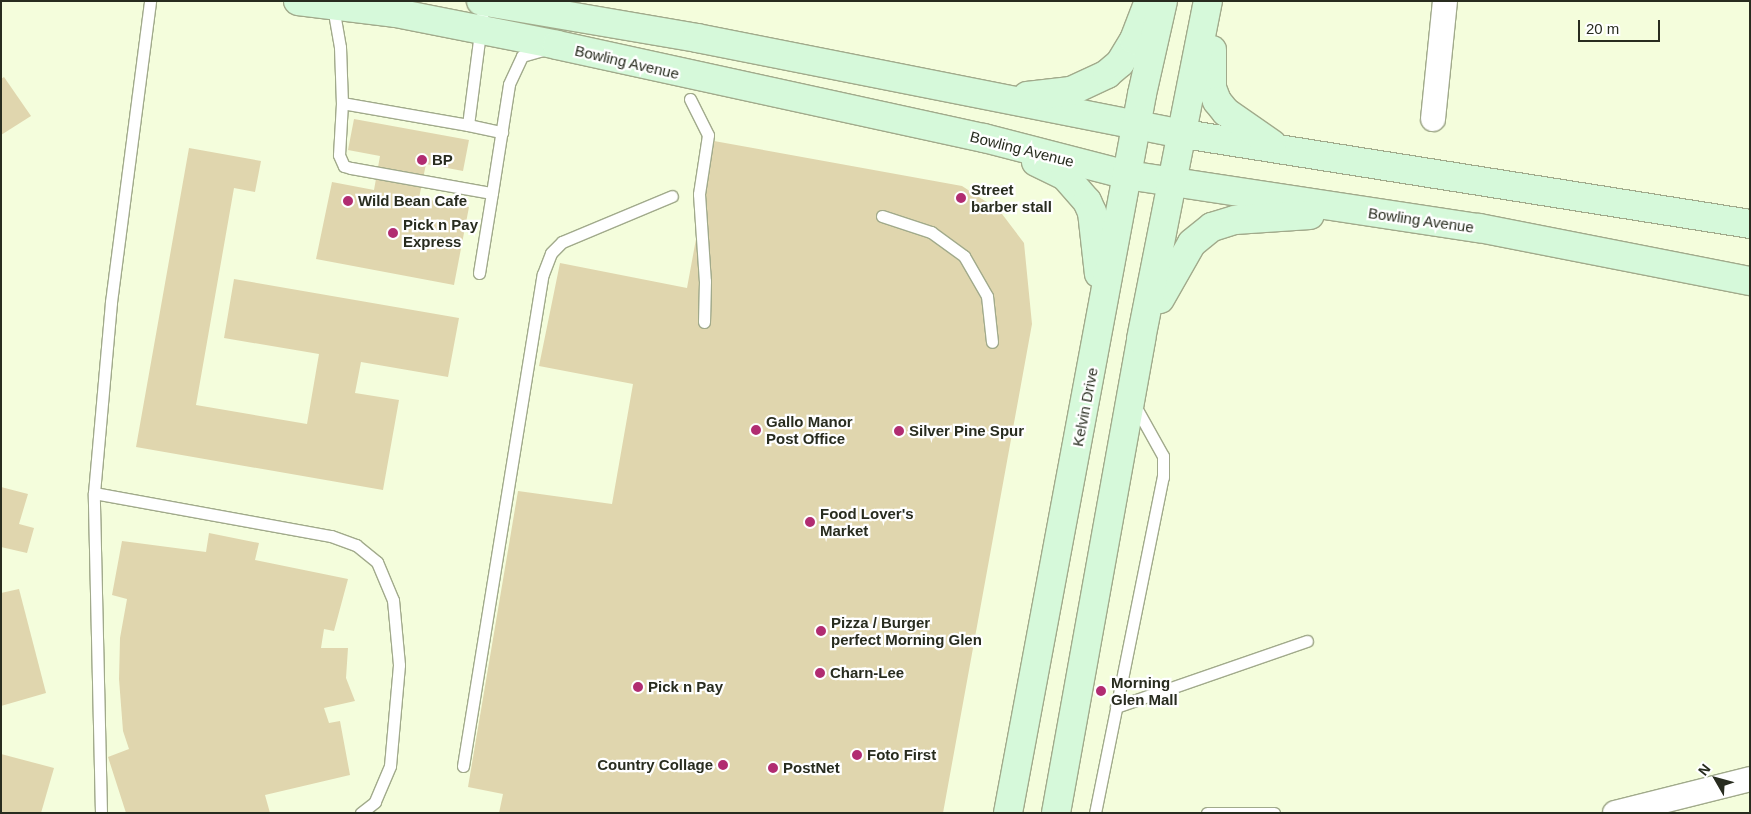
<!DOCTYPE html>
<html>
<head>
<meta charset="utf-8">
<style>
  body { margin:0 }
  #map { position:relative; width:1751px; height:814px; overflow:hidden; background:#f4fddc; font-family:Helvetica,sans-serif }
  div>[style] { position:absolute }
  .building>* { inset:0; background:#e0d6ae }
  .roads { filter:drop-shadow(1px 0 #a1aa8b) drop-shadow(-1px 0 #a1aa8b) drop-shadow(0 1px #a1aa8b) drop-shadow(0 -1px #a1aa8b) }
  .service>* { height:11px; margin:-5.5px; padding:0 5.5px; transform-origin:5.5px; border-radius:5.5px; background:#fff }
  .minor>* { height:24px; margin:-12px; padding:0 12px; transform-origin:12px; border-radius:12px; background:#fff }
  .secondary>* { height:28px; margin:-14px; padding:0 14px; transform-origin:14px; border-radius:14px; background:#d6f9da }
  .dots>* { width:14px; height:14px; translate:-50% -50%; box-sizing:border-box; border:2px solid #fff; border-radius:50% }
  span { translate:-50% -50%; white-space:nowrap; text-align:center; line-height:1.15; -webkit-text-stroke:4.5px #fff; paint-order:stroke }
  .street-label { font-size:15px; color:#282c1f }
  .poi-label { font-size:15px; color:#282c1f; font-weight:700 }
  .left { translate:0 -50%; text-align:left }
  .right { translate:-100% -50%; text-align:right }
  .frame { position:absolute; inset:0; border:2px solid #282c1f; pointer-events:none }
  .north { position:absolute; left:1691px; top:754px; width:50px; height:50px; -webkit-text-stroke:4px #fff; paint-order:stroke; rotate:308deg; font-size:14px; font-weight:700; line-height:20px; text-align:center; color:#282c1f }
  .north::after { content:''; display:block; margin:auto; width:18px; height:22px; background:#282c1f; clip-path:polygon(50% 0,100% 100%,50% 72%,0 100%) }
  .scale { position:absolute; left:1578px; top:20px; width:82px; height:22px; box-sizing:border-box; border:2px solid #282c1f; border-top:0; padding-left:6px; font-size:15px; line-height:18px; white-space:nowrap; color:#282c1f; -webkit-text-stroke:4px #fff; paint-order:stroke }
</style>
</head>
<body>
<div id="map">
  <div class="building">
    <div style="clip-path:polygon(4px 77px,31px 116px,1px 135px,1px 79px)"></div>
    <div style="clip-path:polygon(354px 119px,469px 140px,463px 171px,426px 164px,419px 198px,469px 207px,454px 285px,316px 259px,332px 182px,374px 190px,380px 156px,348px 150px)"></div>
    <div style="clip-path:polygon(714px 141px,962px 186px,999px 210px,1024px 243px,1032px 324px,943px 813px,499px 813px,503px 794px,468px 787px,518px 491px,612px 504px,633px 384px,539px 366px,560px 263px,687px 288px)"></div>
    <div style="clip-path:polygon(189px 148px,261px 161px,255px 192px,234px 188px,196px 405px,307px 424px,319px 354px,224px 338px,234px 279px,459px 318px,448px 377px,361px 362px,355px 393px,399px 400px,383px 490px,136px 447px)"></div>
    <div style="clip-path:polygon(1px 487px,28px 494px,19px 524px,34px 528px,27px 553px,1px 547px)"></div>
    <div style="clip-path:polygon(209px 533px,259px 543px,255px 560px,348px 579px,334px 631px,324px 629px,321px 648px,348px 648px,346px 678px,355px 701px,324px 708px,329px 723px,340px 721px,350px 775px,265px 795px,270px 813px,126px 813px,108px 757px,129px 749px,123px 731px,119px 679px,120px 638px,127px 599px,112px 595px,122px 541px,206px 552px)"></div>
    <div style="clip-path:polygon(19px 589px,46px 693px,1px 706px,1px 593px)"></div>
    <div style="clip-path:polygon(1px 754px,54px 768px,41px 813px,1px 813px)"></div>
  </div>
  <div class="roads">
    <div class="service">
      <div style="left:333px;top:7px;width:41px;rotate:80.1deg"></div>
      <div style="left:340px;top:47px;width:56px;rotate:88deg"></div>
      <div style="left:342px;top:103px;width:52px;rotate:93.3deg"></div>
      <div style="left:339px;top:155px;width:12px;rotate:66deg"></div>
      <div style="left:344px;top:166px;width:7px;rotate:16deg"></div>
      <div style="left:351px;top:168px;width:143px;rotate:10.1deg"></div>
      <div style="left:492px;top:193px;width:110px;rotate:-81.1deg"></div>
      <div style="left:509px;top:84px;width:31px;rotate:-65deg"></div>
      <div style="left:522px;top:56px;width:22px;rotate:-16deg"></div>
      <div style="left:690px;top:99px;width:40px;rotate:63.4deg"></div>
      <div style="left:708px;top:135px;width:60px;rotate:98.7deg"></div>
      <div style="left:699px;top:194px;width:87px;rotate:86.1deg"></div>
      <div style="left:705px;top:281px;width:41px;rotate:91.4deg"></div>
      <div style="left:342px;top:103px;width:128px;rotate:9.9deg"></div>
      <div style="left:468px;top:125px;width:124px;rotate:-82.6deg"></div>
      <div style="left:468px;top:125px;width:35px;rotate:12deg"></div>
      <div style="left:882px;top:216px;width:52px;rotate:18.1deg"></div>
      <div style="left:931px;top:232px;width:41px;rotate:36deg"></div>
      <div style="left:964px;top:256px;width:46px;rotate:60.1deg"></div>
      <div style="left:987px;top:296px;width:46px;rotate:83.8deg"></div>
      <div style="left:479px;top:273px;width:81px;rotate:-80.8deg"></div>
      <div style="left:94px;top:493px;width:192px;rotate:-84.9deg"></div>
      <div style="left:111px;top:302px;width:304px;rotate:-82.6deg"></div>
      <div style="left:1116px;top:707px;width:202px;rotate:-19.1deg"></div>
      <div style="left:463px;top:766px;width:498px;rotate:-80.8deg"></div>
      <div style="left:543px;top:274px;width:22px;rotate:-69deg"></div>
      <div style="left:551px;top:253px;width:16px;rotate:-45deg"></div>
      <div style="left:562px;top:242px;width:119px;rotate:-22.7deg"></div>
      <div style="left:101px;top:813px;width:320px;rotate:-91.3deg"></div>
      <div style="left:94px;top:493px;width:241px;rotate:10.3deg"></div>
      <div style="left:331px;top:536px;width:27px;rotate:20deg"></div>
      <div style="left:356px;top:545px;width:27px;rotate:39deg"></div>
      <div style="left:377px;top:562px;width:41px;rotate:67.2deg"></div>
      <div style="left:393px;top:600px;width:65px;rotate:84.7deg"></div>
      <div style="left:399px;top:665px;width:101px;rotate:95.1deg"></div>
      <div style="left:390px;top:766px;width:39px;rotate:113deg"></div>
      <div style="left:375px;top:802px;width:18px;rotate:142deg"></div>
      <div style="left:1095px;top:813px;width:343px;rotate:-78.6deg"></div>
      <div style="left:1163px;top:477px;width:21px;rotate:-90deg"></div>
      <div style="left:1163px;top:456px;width:60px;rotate:-119.1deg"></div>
      <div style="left:1207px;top:813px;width:67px"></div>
    </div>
    <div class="minor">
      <div style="left:1433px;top:119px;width:119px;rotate:-84.2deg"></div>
      <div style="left:1615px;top:813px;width:139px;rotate:-14.1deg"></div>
    </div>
    <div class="secondary">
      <div style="left:298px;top:1px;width:99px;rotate:7deg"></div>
      <div style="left:396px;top:13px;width:164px;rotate:11.2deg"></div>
      <div style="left:557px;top:45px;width:437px;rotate:12.3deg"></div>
      <div style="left:984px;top:138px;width:148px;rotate:14.5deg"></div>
      <div style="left:1127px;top:175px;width:356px;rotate:8.6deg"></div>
      <div style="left:1479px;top:228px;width:276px;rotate:11.1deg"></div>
      <div style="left:481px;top:1px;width:219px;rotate:9.7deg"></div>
      <div style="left:697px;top:38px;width:496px;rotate:11.2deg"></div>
      <div style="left:1184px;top:134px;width:573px;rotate:9.03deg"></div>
      <div style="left:1212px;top:50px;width:38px;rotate:90deg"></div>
      <div style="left:1212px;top:88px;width:14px;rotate:69deg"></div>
      <div style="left:1217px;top:101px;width:14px;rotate:51deg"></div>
      <div style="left:1226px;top:112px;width:56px;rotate:34.8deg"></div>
      <div style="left:1027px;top:96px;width:44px;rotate:-6.5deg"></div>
      <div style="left:1071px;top:91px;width:40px;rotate:-25deg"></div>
      <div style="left:1107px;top:74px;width:17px;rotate:-40deg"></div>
      <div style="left:1120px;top:63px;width:27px;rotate:-59deg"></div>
      <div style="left:1134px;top:40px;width:42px;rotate:-69deg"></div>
      <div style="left:1036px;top:162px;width:32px;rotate:26deg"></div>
      <div style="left:1065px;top:176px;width:33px;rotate:49deg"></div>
      <div style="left:1087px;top:201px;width:12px;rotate:66deg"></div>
      <div style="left:1092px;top:212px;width:62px;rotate:83.6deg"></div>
      <div style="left:1160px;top:299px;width:64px;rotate:-60.3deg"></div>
      <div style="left:1192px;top:243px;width:26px;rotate:-39deg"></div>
      <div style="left:1212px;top:227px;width:24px;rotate:-17deg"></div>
      <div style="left:1235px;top:220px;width:75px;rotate:-3.8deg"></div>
      <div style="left:1008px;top:813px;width:731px;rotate:-79.44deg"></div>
      <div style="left:1142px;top:94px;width:95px;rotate:-77.3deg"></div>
      <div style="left:1056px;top:813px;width:482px;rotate:-79.8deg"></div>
      <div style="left:1141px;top:339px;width:345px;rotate:-78.8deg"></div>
    </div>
  </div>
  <div class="dots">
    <div style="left:422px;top:160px;background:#b12c71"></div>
    <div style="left:961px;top:198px;background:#b12c71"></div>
    <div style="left:348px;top:201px;background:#b12c71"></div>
    <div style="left:393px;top:233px;background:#b12c71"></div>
    <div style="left:756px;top:430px;background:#b12c71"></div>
    <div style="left:899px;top:431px;background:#b12c71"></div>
    <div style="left:810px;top:522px;background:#b12c71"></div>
    <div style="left:821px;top:631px;background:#b12c71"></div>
    <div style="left:820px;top:673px;background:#b12c71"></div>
    <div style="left:638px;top:687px;background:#b12c71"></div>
    <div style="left:1101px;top:691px;background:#b12c71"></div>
    <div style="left:857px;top:755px;background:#b12c71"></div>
    <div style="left:723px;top:765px;background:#b12c71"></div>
    <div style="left:773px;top:768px;background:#b12c71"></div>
  </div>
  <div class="street-label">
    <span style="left:627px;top:62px;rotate:13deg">Bowling Avenue</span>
    <span style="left:1022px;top:149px;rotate:14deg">Bowling Avenue</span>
    <span style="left:1421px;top:220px;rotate:8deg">Bowling Avenue</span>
    <span style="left:1085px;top:407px;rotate:-79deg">Kelvin Drive</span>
  </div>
  <div class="poi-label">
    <span class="left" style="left:432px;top:160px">BP</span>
    <span class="left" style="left:971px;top:198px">Street<br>barber stall</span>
    <span class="left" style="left:358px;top:201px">Wild Bean Cafe</span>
    <span class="left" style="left:403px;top:233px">Pick n Pay<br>Express</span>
    <span class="left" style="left:766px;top:430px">Gallo Manor<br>Post Office</span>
    <span class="left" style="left:909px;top:431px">Silver Pine Spur</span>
    <span class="left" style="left:820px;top:522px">Food Lover's<br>Market</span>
    <span class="left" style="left:831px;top:631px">Pizza / Burger<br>perfect Morning Glen</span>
    <span class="left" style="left:830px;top:673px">Charn-Lee</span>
    <span class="left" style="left:1111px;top:691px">Morning<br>Glen Mall</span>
    <span class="left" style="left:648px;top:687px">Pick n Pay</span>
    <span class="left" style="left:867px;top:755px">Foto First</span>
    <span class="right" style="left:713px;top:765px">Country Collage</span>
    <span class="left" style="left:783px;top:768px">PostNet</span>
  </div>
  <div class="frame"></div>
  <div class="north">N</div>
  <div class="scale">20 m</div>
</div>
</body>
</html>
